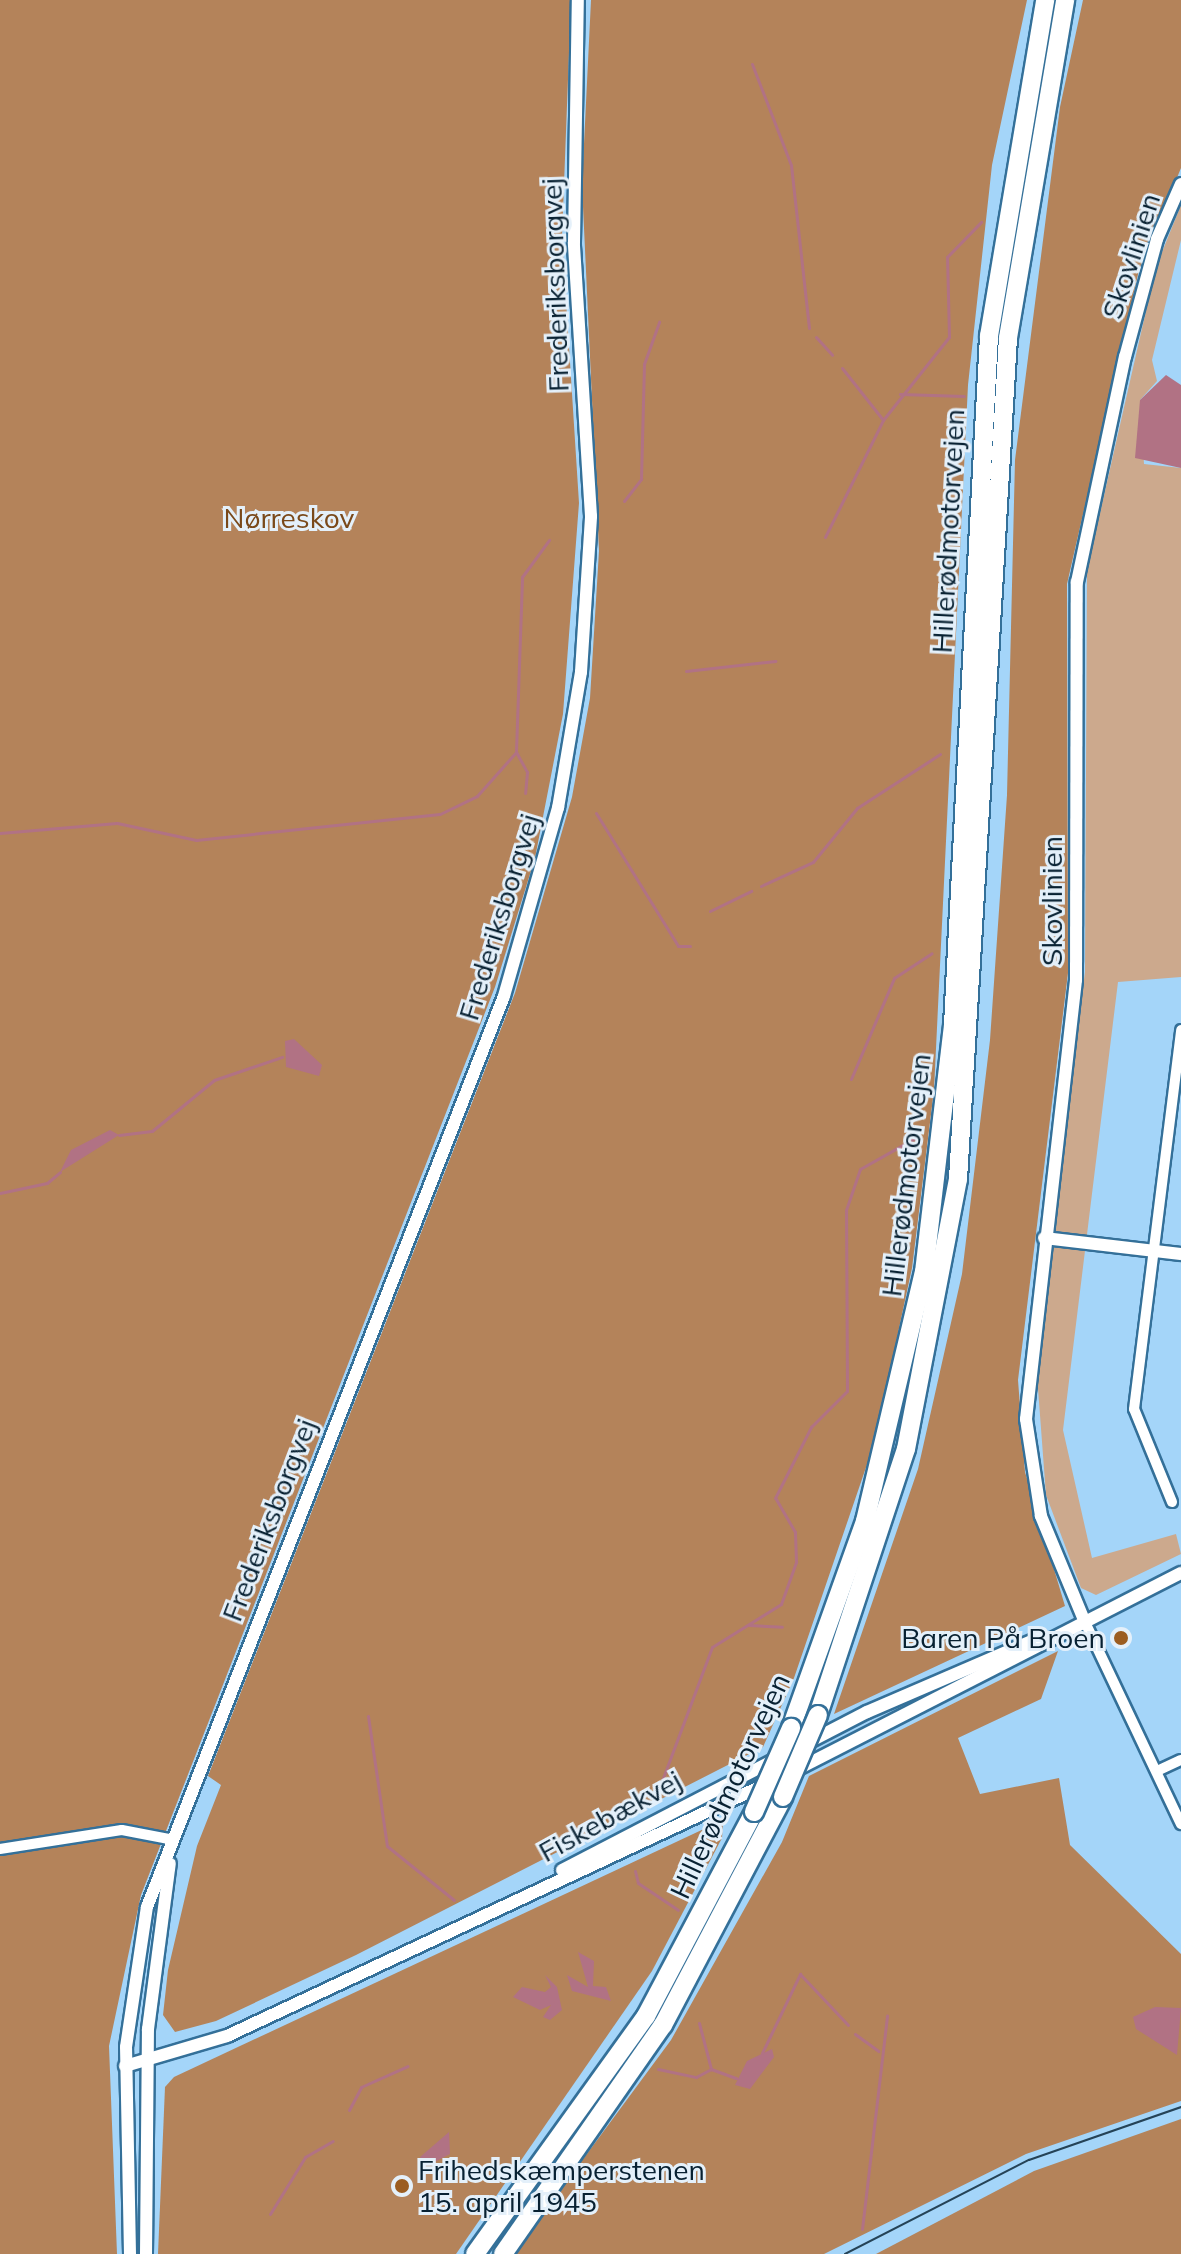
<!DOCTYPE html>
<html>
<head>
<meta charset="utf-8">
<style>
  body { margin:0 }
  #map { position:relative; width:1181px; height:2254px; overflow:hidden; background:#a4d5f9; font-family:Mulish,sans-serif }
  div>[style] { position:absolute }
  .green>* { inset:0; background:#cca98d }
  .forest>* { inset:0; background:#b4835a }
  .water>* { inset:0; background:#b17284 }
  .stream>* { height:3px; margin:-1.5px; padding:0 1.5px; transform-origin:1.5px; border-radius:1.5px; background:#b17284 }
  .roads { filter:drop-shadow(2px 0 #347099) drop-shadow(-2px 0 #347099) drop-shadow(0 2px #347099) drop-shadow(0 -2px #347099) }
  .minor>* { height:10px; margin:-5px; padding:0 5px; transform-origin:5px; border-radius:5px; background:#fff }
  .tertiary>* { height:12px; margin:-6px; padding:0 6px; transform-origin:6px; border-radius:6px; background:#fff }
  .motorway>* { height:18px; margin:-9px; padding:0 9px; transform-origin:9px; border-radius:9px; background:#fff }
  .tram>* { height:2px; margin:-1px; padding:0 1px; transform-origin:1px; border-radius:1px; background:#254357 }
  .bridges { filter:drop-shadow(2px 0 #347099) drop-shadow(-2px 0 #347099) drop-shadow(0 2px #347099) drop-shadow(0 -2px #347099) }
  .motorway-bridge>* { height:18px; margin:-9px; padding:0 9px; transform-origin:9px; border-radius:9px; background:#fff }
  .dots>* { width:22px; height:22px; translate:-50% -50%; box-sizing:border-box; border:4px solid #e4f0fa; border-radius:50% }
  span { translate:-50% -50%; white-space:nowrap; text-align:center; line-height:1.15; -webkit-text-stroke:6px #e4f0fa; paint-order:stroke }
  .street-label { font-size:28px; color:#082132 }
  .park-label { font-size:28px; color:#7a491a }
  .poi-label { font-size:28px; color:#082132 }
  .right { translate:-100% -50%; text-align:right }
  .left { translate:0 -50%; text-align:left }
</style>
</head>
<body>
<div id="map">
  <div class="green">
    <div style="clip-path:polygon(1181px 205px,1181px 240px,1152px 360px,1157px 381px,1140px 400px,1144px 464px,1181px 468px,1181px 977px,1118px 982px,1063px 1430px,1092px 1558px,1176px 1534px,1181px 1554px,1096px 1595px,1081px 1588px,1046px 1495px,1036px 1362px,1085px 972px,1087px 570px,1156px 267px)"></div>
  </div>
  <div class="forest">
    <div style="clip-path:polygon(0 0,571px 0,562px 237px,579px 503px,563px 714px,535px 858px,495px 987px,141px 1895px,109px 2046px,117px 2254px,0 2254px)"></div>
    <div style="clip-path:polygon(591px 0,1027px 0,992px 165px,968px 385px,934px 1090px,912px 1268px,874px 1444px,794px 1678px,763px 1747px,356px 1955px,216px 2021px,175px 2032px,163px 2015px,168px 1970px,197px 1846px,221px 1785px,208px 1776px,515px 993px,572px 797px,590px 698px,599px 551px,582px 185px)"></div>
    <div style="clip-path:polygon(1083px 0,1181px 0,1181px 168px,1139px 270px,1067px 584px,1068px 973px,1018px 1380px,1025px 1472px,1065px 1606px,834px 1714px,918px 1469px,962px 1274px,990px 1040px,1007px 795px,1015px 460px,1060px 107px)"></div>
    <div style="clip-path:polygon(1058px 1651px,1041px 1699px,958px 1738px,980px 1794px,1059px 1778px,1070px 1845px,1181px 1954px,1181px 2101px,1026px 2154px,824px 2254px,513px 2254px,671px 2040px,782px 1842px,809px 1776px)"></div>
    <div style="clip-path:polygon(723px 1820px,722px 1838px,652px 1971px,456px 2254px,158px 2254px,165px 2087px,174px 2077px)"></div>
    <div style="clip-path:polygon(1181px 2119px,1181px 2254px,876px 2254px,1034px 2171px)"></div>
  </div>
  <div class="water">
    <div style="clip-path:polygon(1166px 375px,1181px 385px,1181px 468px,1135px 458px,1140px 400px)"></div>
    <div style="clip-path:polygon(294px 1039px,322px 1065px,319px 1076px,286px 1067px,285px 1041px)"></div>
    <div style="clip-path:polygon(110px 1130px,119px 1135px,60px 1172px,71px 1150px)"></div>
    <div style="clip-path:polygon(578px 1952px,594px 1961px,593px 1986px,606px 1987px,611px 2001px,572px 1991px,567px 1975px,588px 1987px)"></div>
    <div style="clip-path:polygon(545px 1975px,557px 1987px,562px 2010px,550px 2020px,543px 2017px,551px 2005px,540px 2010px,513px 1997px,522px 1987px,545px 1992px,551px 1987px)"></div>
    <div style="clip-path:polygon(1155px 2007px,1181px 2008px,1177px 2055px,1136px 2029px,1133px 2017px)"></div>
    <div style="clip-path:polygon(772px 2049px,774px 2057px,750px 2089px,735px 2085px,747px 2061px)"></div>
    <div style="clip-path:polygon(449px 2132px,450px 2154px,427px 2166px,420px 2157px)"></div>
  </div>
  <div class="stream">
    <div style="left:752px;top:64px;width:108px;rotate:68.9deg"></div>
    <div style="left:791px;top:165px;width:164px;rotate:83.7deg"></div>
    <div style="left:816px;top:337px;width:24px;rotate:48deg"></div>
    <div style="left:842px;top:368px;width:66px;rotate:51.7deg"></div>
    <div style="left:900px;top:394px;width:64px;rotate:1.8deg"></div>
    <div style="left:624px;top:501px;width:28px;rotate:-52deg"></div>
    <div style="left:641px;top:479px;width:115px;rotate:-88.5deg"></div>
    <div style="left:644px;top:364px;width:45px;rotate:-70.3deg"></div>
    <div style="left:825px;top:537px;width:131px;rotate:-63.6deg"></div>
    <div style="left:883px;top:420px;width:106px;rotate:-51.5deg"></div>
    <div style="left:949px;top:337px;width:80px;rotate:-91.4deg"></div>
    <div style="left:947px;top:257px;width:49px;rotate:-45.8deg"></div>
    <div style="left:686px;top:671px;width:90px;rotate:-6.4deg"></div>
    <div style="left:516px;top:751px;width:174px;rotate:-88deg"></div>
    <div style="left:522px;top:577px;width:46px;rotate:-53.9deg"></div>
    <div style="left:596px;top:813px;width:156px;rotate:58.3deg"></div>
    <div style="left:678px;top:946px;width:12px"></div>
    <div style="left:0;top:833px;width:117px;rotate:-4.9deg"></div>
    <div style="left:117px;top:823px;width:81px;rotate:12.1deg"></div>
    <div style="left:196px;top:840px;width:245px;rotate:-6.1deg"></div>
    <div style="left:440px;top:814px;width:41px;rotate:-25.9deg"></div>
    <div style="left:477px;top:796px;width:59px;rotate:-48.4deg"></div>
    <div style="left:516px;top:752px;width:23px;rotate:61deg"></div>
    <div style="left:527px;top:772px;width:21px;rotate:95deg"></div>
    <div style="left:761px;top:886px;width:57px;rotate:-24.8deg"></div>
    <div style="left:813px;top:862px;width:70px;rotate:-50.8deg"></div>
    <div style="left:857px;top:808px;width:99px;rotate:-33deg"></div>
    <div style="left:710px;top:911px;width:46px;rotate:-26deg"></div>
    <div style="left:851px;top:1079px;width:110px;rotate:-66.9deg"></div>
    <div style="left:894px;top:978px;width:45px;rotate:-33.3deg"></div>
    <div style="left:119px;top:1135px;width:33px;rotate:-7deg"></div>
    <div style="left:152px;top:1131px;width:80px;rotate:-39.4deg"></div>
    <div style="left:214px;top:1080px;width:72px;rotate:-18.7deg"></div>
    <div style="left:0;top:1193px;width:48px;rotate:-12deg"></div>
    <div style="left:47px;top:1183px;width:17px;rotate:-40deg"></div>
    <div style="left:749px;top:1625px;width:33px;rotate:3deg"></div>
    <div style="left:368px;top:1716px;width:131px;rotate:81.7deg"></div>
    <div style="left:387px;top:1846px;width:86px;rotate:38.9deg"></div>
    <div style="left:657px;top:1794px;width:157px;rotate:-69.5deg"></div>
    <div style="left:712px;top:1647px;width:81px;rotate:-31.9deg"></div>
    <div style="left:781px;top:1604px;width:45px;rotate:-70.3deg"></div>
    <div style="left:796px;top:1562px;width:30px;rotate:-92deg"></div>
    <div style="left:795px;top:1532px;width:39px;rotate:-120deg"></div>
    <div style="left:775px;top:1498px;width:80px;rotate:-63.1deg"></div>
    <div style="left:811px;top:1427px;width:51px;rotate:-45deg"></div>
    <div style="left:847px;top:1391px;width:181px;rotate:-90.3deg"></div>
    <div style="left:846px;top:1210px;width:43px;rotate:-71.1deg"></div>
    <div style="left:860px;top:1169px;width:63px;rotate:-29.4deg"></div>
    <div style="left:635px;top:1871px;width:12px;rotate:76deg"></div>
    <div style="left:638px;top:1883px;width:48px;rotate:34deg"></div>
    <div style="left:699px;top:2023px;width:48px;rotate:75.4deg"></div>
    <div style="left:711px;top:2069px;width:27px;rotate:20deg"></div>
    <div style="left:855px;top:2034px;width:29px;rotate:36deg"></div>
    <div style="left:762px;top:2053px;width:88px;rotate:-64.3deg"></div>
    <div style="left:800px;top:1974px;width:70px;rotate:46.7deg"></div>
    <div style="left:658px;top:2069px;width:39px;rotate:12deg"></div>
    <div style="left:696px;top:2077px;width:17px;rotate:-28deg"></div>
    <div style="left:349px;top:2110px;width:26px;rotate:-62deg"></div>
    <div style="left:361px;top:2087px;width:51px;rotate:-24.1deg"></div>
    <div style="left:270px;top:2214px;width:67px;rotate:-58.4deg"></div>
    <div style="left:305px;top:2157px;width:32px;rotate:-30deg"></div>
    <div style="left:862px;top:2229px;width:215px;rotate:-83.3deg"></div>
  </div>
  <div class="roads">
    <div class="minor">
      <div style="left:1172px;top:1502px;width:100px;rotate:-112.2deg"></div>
      <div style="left:1134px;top:1409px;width:382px;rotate:-82.9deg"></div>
      <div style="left:1084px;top:1620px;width:226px;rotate:64.6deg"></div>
      <div style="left:1157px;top:1771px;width:26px;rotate:-25deg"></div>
      <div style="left:0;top:1849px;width:123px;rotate:-8.9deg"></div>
      <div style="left:122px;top:1830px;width:53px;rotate:10.9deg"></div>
    </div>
    <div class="tertiary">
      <div style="left:1044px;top:1238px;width:138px;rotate:6.7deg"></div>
      <div style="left:1084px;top:1620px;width:113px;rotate:-112.5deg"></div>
      <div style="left:1041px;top:1516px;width:98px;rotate:-98.8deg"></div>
      <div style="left:1026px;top:1419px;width:442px;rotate:-83.5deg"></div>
      <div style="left:1076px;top:980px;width:398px;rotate:-89.9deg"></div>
      <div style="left:1077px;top:582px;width:230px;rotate:-78deg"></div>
      <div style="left:1125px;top:357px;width:122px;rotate:-74.8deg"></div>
      <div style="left:1157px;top:239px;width:60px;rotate:-66.4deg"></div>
      <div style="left:792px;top:1772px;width:437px;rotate:-27.1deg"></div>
      <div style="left:562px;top:1870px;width:343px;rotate:-27.4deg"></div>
      <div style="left:867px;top:1712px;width:189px;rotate:-23.3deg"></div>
      <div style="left:125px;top:2066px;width:106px;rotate:-16.4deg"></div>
      <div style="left:227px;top:2036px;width:597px;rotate:-25.06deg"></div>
      <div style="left:130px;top:2254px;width:207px;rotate:-91.1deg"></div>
      <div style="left:126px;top:2047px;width:142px;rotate:-81.5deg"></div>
      <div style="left:147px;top:1907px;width:978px;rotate:-68.6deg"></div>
      <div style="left:504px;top:996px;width:196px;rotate:-74deg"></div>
      <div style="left:558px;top:808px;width:138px;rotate:-80.4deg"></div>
      <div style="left:581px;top:672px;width:156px;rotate:-86.3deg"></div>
      <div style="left:591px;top:516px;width:274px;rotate:-93.6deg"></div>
      <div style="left:574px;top:243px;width:243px;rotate:-89.1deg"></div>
      <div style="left:146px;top:2254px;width:225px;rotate:-89.5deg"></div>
      <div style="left:148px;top:2029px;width:167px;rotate:-82.5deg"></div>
    </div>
    <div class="motorway">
      <div style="left:818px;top:1715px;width:280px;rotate:-71.7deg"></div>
      <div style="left:906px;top:1449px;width:275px;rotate:-79.1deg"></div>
      <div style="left:958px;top:1179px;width:842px;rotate:-86.6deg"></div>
      <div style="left:1008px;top:338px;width:343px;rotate:-80.4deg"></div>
      <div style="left:791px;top:1728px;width:220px;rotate:-70.3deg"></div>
      <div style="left:865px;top:1521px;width:256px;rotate:-76.7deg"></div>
      <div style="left:924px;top:1272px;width:249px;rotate:-83.3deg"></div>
      <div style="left:953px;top:1025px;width:690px;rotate:-87.01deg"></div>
      <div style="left:989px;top:336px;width:341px;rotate:-80.5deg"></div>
      <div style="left:475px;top:2254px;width:293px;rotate:-54.3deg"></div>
      <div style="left:646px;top:2016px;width:231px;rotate:-62.1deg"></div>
      <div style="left:503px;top:2254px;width:279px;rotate:-55.1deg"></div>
      <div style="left:663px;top:2025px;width:258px;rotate:-62.2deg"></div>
    </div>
  </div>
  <div class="tram">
    <div style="left:845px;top:2254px;width:207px;rotate:-27.1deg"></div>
    <div style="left:1029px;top:2160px;width:161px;rotate:-19.2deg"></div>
  </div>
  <div class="bridges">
    <div class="motorway-bridge">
      <div style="left:783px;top:1797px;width:89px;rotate:-66.9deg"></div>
      <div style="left:754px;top:1812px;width:92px;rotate:-66.2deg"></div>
    </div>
  </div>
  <div class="dots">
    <div style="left:1121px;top:1638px;background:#9b5d21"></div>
    <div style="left:402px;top:2186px;background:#9b5d21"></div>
  </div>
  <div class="street-label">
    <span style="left:1131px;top:256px;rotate:-72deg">Skovlinien</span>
    <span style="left:555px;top:285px;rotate:-92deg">Frederiksborgvej</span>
    <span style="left:948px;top:531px;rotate:-87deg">Hillerødmotorvejen</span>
    <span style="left:1052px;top:901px;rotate:-90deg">Skovlinien</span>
    <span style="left:499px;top:917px;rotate:-73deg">Frederiksborgvej</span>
    <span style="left:906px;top:1175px;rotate:-83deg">Hillerødmotorvejen</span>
    <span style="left:269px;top:1520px;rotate:-69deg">Frederiksborgvej</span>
    <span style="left:730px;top:1786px;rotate:-65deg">Hillerødmotorvejen</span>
    <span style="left:610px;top:1816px;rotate:-29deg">Fiskebækvej</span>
  </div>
  <div class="park-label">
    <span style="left:289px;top:518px">Nørreskov</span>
  </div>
  <div class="poi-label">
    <span class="right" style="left:1105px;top:1638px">Baren På Broen</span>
    <span class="left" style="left:418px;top:2186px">Frihedskæmperstenen<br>15. april 1945</span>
  </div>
</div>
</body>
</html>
